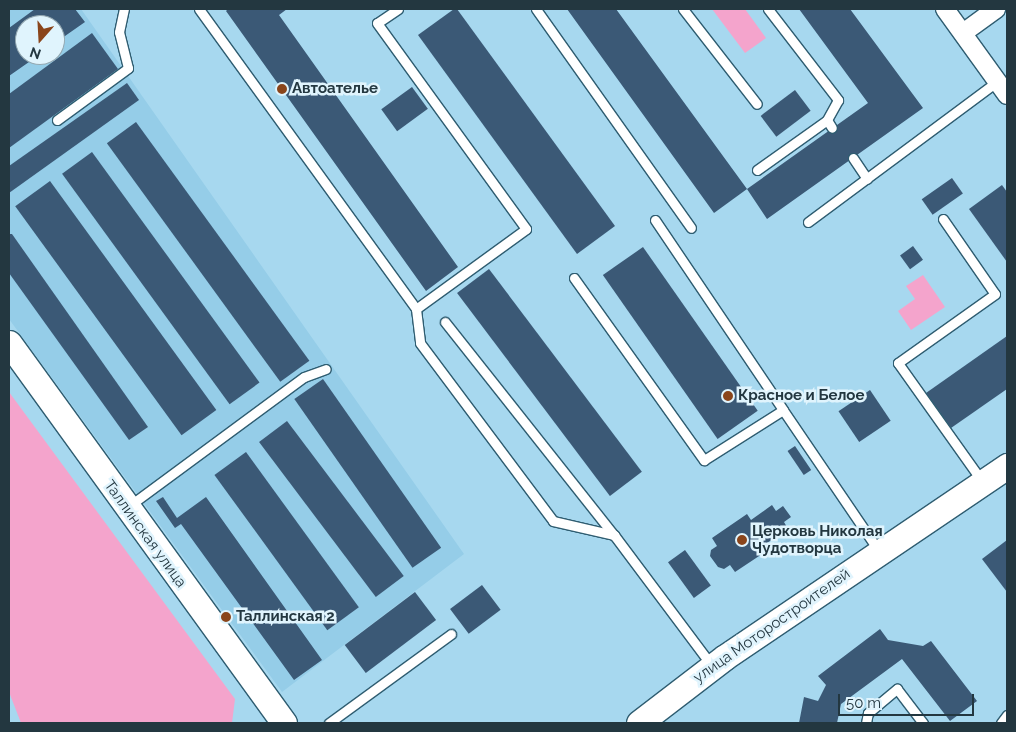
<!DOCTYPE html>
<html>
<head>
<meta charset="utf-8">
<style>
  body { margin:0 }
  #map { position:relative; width:1016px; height:732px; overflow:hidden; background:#a7d8ef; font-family:Raleway,sans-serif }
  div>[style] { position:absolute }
  .built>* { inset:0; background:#95cde8 }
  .green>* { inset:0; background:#f4a4cc }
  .building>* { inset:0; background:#3b5976; transform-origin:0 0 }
  .roads { filter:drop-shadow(1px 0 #2f5d71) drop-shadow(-1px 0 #2f5d71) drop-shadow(0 1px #2f5d71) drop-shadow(0 -1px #2f5d71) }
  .lane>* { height:9px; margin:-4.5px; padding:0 4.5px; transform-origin:4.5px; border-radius:4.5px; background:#fff }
  .street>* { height:18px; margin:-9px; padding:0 9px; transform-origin:9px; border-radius:9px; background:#fff }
  .secondary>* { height:25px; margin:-12.5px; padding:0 12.5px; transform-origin:12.5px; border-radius:12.5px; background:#fff }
  .dots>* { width:14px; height:14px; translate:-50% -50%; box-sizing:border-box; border:2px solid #e0f4fd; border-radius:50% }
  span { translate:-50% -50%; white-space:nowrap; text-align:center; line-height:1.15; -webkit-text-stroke:5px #e0f4fd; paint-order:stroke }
  .poi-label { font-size:15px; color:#233740; font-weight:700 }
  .left { translate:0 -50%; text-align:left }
  .street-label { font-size:15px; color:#233740 }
  .frame { position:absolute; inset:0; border:10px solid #233740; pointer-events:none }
  .north { position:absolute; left:15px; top:15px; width:50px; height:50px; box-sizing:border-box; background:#e0f4fd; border:1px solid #94a8b1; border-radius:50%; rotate:199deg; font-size:14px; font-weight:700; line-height:20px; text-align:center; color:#233740 }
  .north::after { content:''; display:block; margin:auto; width:18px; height:22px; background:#8a451b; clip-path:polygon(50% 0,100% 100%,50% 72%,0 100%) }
  .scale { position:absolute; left:838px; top:694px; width:136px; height:22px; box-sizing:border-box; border:2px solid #233740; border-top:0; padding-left:6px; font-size:15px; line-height:18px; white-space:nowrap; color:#233740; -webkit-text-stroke:4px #e0f4fd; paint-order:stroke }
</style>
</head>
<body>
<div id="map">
  <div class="built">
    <div style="clip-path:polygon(evenodd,9px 9px,81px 9px,464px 554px,282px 692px,9px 319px,9px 9px,25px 25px,55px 25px,55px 55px,25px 55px,25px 25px)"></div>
  </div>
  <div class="green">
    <div style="clip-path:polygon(712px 9px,745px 9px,766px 38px,745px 53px)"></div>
    <div style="clip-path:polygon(923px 275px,945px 307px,911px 330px,898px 311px,915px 299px,906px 286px)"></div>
    <div style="clip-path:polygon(9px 392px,235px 699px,232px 723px,21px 723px,9px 692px)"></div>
  </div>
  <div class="building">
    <div style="clip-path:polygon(35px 9px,75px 9px,85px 22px,55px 43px,55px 25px,25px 25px,25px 55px,39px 55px,9px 76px,9px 28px)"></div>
    <div style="clip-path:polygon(228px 9px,287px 9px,279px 15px,458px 267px,426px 291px,226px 11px)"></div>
    <div style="clip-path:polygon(454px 9px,457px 9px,615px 226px,577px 254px,418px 35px)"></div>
    <div style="clip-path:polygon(567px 9px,616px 9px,747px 189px,868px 103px,799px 9px,850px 9px,923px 108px,767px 219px,747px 189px,714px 213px)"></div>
    <div style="clip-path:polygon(92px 33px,118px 69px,9px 148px,9px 94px)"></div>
    <div style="clip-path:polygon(127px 83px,139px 100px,9px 193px,9px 166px)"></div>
    <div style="left:412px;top:87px;width:27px;height:38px;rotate:54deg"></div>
    <div style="left:795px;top:90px;width:26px;height:43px;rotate:53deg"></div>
    <div style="left:136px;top:122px;width:295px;height:36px;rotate:54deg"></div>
    <div style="left:92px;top:152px;width:285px;height:37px;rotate:54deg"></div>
    <div style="left:952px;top:178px;width:19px;height:37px;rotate:55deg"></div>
    <div style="left:50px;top:181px;width:283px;height:43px;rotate:54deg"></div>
    <div style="clip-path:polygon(1002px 185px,1007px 192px,1007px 262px,969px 209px)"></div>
    <div style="clip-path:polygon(9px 234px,12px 234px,148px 427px,129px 440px,9px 273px)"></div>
    <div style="left:913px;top:246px;width:17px;height:16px;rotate:54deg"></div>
    <div style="left:643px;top:247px;width:200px;height:49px;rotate:55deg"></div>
    <div style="left:489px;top:269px;width:254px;height:40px;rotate:53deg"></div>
    <div style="clip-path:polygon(1007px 336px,1007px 389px,951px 428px,926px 393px)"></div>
    <div style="left:323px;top:379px;width:206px;height:35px;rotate:55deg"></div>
    <div style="left:870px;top:390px;width:37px;height:38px;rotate:56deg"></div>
    <div style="left:287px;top:421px;width:194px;height:35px;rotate:53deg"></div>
    <div style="left:795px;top:446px;width:29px;height:9px;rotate:56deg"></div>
    <div style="left:246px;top:452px;width:192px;height:39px;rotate:54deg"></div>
    <div style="clip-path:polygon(163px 497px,177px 518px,206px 497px,322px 660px,294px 680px,181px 524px,175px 528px,156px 501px)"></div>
    <div style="clip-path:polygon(772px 505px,776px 511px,783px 506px,791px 517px,784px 522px,788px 529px,767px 543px,771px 548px,735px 572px,730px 565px,724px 569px,718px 567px,710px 556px,711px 550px,717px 546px,712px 538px,747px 514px,751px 520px)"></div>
    <div style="clip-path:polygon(1007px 540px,1007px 592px,982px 559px)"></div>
    <div style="left:685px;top:550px;width:44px;height:21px;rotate:54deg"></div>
    <div style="left:482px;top:585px;width:31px;height:40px;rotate:53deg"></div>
    <div style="left:415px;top:592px;width:35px;height:88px;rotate:53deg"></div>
    <div style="clip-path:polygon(880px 629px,888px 640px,923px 646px,931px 641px,977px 701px,950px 721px,902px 659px,841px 704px,837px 723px,799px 723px,804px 697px,818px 701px,826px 685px,818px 676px)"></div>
  </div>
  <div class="roads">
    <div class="lane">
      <div style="left:199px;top:9px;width:370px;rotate:54.1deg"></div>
      <div style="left:416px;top:309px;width:34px;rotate:83deg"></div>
      <div style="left:420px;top:343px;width:222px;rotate:53.2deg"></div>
      <div style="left:553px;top:521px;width:63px;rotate:12.9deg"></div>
      <div style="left:614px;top:535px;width:164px;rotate:53.2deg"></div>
      <div style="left:398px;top:9px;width:25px;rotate:146deg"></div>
      <div style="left:377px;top:23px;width:254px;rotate:54.1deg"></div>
      <div style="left:526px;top:229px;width:136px;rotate:144deg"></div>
      <div style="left:536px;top:9px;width:268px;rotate:54.7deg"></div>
      <div style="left:683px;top:9px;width:120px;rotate:52.1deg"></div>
      <div style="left:768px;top:9px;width:115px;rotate:52.4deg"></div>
      <div style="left:838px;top:100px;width:23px;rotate:119deg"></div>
      <div style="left:827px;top:120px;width:9px;rotate:58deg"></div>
      <div style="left:57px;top:120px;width:88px;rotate:-36.2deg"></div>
      <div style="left:128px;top:68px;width:37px;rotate:-104deg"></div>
      <div style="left:119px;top:32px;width:24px;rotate:-78deg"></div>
      <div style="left:853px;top:158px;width:25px;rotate:56deg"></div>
      <div style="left:757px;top:170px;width:86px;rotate:-35.5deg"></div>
      <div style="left:943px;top:219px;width:91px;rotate:55.3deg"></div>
      <div style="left:995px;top:294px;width:119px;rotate:144.6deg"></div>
      <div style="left:898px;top:363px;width:145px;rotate:54.6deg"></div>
      <div style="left:655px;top:220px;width:229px;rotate:56deg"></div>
      <div style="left:808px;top:222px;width:237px;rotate:-36.6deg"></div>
      <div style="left:574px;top:278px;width:224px;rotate:54.5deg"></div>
      <div style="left:704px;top:460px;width:93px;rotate:-32.3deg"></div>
      <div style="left:783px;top:410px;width:169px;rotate:55.8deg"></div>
      <div style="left:445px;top:322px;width:272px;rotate:51.6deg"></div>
      <div style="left:129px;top:506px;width:217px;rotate:-36.4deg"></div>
      <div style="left:304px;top:377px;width:23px;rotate:-20deg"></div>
      <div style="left:329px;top:723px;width:151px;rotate:-36.1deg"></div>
      <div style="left:866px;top:723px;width:10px;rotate:-79deg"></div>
      <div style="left:868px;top:713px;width:38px;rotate:-40deg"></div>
      <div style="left:897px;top:689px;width:43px;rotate:52.6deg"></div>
      <div style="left:1001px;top:723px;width:10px;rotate:-53deg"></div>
    </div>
    <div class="street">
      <div style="left:945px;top:9px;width:106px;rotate:54.2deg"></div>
      <div style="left:963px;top:33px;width:41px;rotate:-36deg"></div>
    </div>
    <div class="secondary">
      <div style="left:9px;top:343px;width:469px;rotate:54.1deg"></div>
      <div style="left:639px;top:723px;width:108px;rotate:-37.5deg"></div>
      <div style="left:725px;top:657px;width:341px;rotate:-34.1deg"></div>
    </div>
  </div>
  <div class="dots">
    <div style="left:282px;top:89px;background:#8a451b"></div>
    <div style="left:728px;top:396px;background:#8a451b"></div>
    <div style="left:742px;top:540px;background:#8a451b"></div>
    <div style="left:226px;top:617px;background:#8a451b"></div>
  </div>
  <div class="poi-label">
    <span class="left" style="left:292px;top:89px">Автоателье</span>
    <span class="left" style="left:738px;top:396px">Красное и Белое</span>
    <span class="left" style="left:752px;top:540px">Церковь Николая<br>Чудотворца</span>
    <span class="left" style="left:236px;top:617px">Таллинская 2</span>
  </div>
  <div class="street-label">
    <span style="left:145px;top:534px;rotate:54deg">Таллинская улица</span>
    <span style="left:772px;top:626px;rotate:-35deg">улица Моторостроителей</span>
  </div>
  <div class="frame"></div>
  <div class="north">N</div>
  <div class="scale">50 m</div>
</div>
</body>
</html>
